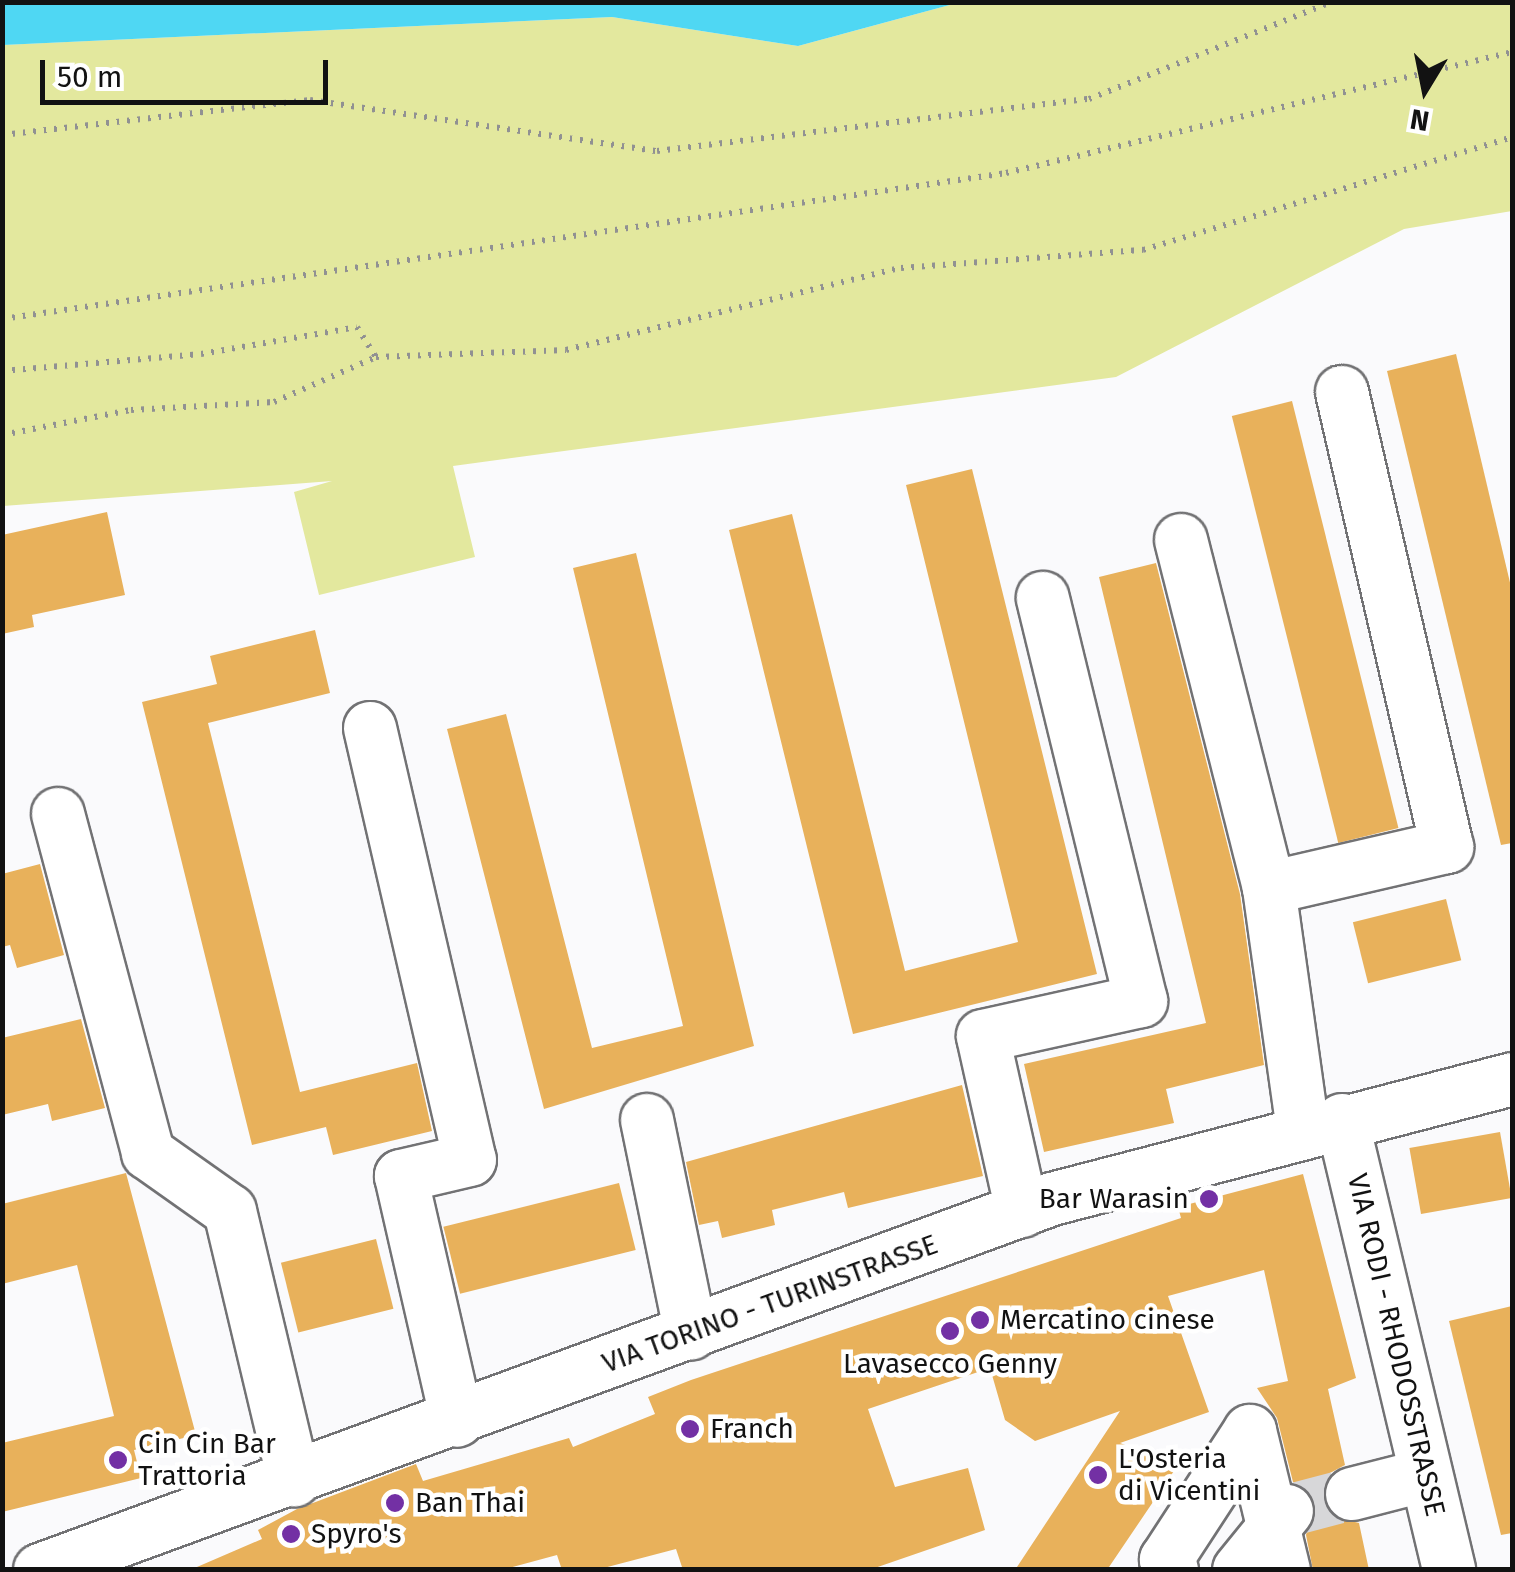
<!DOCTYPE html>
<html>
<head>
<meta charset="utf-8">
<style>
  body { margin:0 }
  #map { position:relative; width:1515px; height:1572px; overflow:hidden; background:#fafafc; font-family:"Fira Sans",sans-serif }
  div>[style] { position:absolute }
  .green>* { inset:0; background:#e3e89e }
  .water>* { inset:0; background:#4fd7f3 }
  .building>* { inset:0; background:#e8b15b; transform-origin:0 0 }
  .minor-tunnel>* { height:52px; margin-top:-26px; transform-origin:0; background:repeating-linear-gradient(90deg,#d7d7d9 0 52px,transparent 0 78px) }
  .path>* { height:6px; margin-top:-3px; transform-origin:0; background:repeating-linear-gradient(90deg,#919192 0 2.5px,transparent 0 10.5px) }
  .roads { filter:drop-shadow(2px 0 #727274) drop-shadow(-2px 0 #727274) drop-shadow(0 2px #727274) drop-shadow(0 -2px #727274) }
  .minor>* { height:52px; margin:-26px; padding:0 26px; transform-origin:26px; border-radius:26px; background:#fff }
  .dots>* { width:28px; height:28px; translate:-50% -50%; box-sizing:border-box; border:5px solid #fff; border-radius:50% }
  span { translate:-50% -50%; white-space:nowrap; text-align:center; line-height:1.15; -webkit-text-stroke:9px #fff; paint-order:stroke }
  .poi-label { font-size:28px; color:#121212 }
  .right { translate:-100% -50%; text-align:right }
  .left { translate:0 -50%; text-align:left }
  .street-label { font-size:28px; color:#121212 }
  .frame { position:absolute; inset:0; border:5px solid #121212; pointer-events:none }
  .north { position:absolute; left:1375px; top:40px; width:100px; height:100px; -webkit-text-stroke:8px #fff; paint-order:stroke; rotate:190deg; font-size:28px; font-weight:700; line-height:40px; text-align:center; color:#121212 }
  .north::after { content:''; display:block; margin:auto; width:35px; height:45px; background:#121212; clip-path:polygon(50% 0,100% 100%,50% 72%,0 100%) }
  .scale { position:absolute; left:40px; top:60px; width:288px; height:45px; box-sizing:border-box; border:5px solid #121212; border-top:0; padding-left:12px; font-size:30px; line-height:35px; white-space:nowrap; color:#121212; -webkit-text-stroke:8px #fff; paint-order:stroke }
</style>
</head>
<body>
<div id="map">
  <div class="green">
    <div style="clip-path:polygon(957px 3px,1512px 3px,1512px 211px,1404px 229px,1116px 377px,453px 466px,475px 557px,319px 595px,294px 492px,332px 481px,3px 506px,2px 45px,612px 17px,798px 46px)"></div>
  </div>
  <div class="water">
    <div style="clip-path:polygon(2px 3px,3px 2px,957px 3px,798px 46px,612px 17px,3px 45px)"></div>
  </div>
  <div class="building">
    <div style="clip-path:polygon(1456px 354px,1512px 591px,1512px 843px,1501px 845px,1387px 371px)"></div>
    <div style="left:1292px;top:401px;width:440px;height:62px;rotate:76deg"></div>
    <div style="clip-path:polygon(972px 469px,1097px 974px,853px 1034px,729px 530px,792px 514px,905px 971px,1018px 942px,906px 485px)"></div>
    <div style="clip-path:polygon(107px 512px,125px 595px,32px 615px,34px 627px,2px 634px,2px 535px)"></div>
    <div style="clip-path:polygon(636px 553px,754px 1046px,544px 1109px,447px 729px,506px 714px,592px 1048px,683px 1026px,573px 568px)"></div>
    <div style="clip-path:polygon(1156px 563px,1240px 894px,1264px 1065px,1166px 1089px,1174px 1123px,1044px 1152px,1024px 1064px,1206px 1023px,1099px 577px)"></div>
    <div style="clip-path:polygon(315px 630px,330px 693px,208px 723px,300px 1092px,417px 1063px,432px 1131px,333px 1155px,326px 1127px,252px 1145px,142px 702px,217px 684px,210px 656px)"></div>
    <div style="clip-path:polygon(40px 864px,64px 955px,17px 968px,10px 945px,2px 947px,2px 874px)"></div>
    <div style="left:1446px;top:899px;width:63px;height:96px;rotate:76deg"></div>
    <div style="clip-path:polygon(81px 1019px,105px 1108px,52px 1121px,48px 1104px,2px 1115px,2px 1038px)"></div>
    <div style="clip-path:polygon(962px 1085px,983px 1176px,848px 1208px,844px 1192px,772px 1210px,775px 1225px,722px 1238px,718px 1221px,699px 1225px,686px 1162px)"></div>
    <div style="left:1500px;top:1132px;width:67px;height:92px;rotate:80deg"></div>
    <div style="clip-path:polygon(126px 1173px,196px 1435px,134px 1450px,141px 1478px,2px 1512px,2px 1443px,114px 1416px,77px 1265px,2px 1284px,2px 1204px)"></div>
    <div style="clip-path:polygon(1303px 1174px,1356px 1378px,1328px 1389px,1345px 1465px,1330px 1473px,1323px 1500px,1331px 1516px,1359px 1523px,1369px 1570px,1313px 1570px,1306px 1535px,1315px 1501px,1293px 1482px,1277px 1418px,1257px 1388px,1288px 1381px,1264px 1270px,1168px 1296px,1209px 1412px,1120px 1443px,1178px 1465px,1107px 1570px,1015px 1570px,1120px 1411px,1035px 1441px,1005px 1420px,990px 1368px,868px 1409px,895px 1487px,968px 1468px,985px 1530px,869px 1570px,683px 1570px,676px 1549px,596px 1570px,562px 1570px,557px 1555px,502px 1570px,190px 1570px,262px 1539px,258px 1530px,297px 1509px,416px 1464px,423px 1481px,569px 1438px,573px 1447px,655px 1414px,648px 1397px,691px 1380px,1181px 1218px,1178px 1207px)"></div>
    <div style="left:619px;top:1183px;width:69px;height:181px;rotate:76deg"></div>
    <div style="left:376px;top:1239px;width:72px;height:98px;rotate:76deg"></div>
    <div style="clip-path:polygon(1512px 1306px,1512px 1533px,1501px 1535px,1449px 1321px)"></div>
  </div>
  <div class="minor-tunnel">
    <div style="left:1287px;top:1511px;width:67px;rotate:-14.7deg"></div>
  </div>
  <div class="path">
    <div style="left:2px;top:135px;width:310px;rotate:-6.5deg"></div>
    <div style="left:310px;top:100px;width:351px;rotate:8.4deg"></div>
    <div style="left:657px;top:151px;width:435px;rotate:-6.9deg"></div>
    <div style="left:1089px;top:99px;width:261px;rotate:-21.8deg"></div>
    <div style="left:2px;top:319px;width:1015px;rotate:-8.27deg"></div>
    <div style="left:1006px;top:173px;width:520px;rotate:-13.45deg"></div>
    <div style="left:2px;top:371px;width:200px;rotate:-4.9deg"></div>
    <div style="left:201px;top:354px;width:158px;rotate:-9.8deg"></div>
    <div style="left:357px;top:327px;width:36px;rotate:58deg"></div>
    <div style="left:2px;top:435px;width:131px;rotate:-11deg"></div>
    <div style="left:131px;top:410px;width:143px;rotate:-3.2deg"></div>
    <div style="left:274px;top:402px;width:111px;rotate:-23.8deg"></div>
    <div style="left:376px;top:357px;width:190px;rotate:-2.1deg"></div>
    <div style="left:566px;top:350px;width:345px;rotate:-13.8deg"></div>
    <div style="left:901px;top:268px;width:243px;rotate:-4.3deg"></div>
    <div style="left:1143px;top:250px;width:386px;rotate:-17deg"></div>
  </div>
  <div class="roads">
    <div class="minor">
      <div style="left:1181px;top:540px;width:359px;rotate:75.8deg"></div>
      <div style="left:1269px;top:888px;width:245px;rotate:82deg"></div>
      <div style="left:370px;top:728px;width:443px;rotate:77deg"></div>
      <div style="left:470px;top:1160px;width:71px;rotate:166.9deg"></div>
      <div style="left:401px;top:1176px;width:251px;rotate:77.1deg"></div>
      <div style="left:58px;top:814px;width:351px;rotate:75.1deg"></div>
      <div style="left:148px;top:1153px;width:100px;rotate:35.3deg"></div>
      <div style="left:230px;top:1211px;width:277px;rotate:76.6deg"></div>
      <div style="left:1269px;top:888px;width:183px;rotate:-13deg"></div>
      <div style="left:1447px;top:847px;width:467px;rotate:-103deg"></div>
      <div style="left:647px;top:1120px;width:218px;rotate:78.4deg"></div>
      <div style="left:1342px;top:1120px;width:463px;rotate:76.6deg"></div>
      <div style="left:1022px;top:1211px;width:179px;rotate:-102.6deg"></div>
      <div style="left:983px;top:1036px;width:162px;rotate:-12.5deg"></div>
      <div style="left:1141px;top:1001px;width:415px;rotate:-103.7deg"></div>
      <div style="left:1250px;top:1431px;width:143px;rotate:76.3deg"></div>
      <div style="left:1352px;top:1494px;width:76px;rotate:-14.4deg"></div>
      <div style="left:40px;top:1570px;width:1078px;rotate:-20.13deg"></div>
      <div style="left:1052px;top:1199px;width:475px;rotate:-14.6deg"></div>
      <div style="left:1172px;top:1570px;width:12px;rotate:-121deg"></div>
      <div style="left:1166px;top:1560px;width:154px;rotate:-56.9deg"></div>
      <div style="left:1239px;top:1570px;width:76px;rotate:-50.9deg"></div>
    </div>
  </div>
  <div class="dots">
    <div style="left:1209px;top:1199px;background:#7330a4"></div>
    <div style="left:980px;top:1320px;background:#7330a4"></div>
    <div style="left:950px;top:1331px;background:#7330a4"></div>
    <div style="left:690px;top:1429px;background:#7330a4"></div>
    <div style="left:118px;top:1460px;background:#7330a4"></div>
    <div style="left:1098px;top:1475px;background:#7330a4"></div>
    <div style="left:395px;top:1503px;background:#7330a4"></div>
    <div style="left:291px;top:1534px;background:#7330a4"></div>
  </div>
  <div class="poi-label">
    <span class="right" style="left:1189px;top:1199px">Bar Warasin</span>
    <span class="left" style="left:1000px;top:1320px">Mercatino cinese</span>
    <span style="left:950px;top:1364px">Lavasecco Genny</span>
    <span class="left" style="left:710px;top:1429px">Franch</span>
    <span class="left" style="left:138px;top:1460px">Cin Cin Bar<br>Trattoria</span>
    <span class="left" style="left:1118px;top:1475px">L'Osteria<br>di Vicentini</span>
    <span class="left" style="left:415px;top:1503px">Ban Thai</span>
    <span class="left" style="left:311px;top:1534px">Spyro's</span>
  </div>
  <div class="street-label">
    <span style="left:770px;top:1304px;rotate:-20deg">VIA TORINO - TURINSTRASSE</span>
    <span style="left:1396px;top:1345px;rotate:77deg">VIA RODI - RHODOSSTRASSE</span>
  </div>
  <div class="frame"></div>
  <div class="north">N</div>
  <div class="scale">50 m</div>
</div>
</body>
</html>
